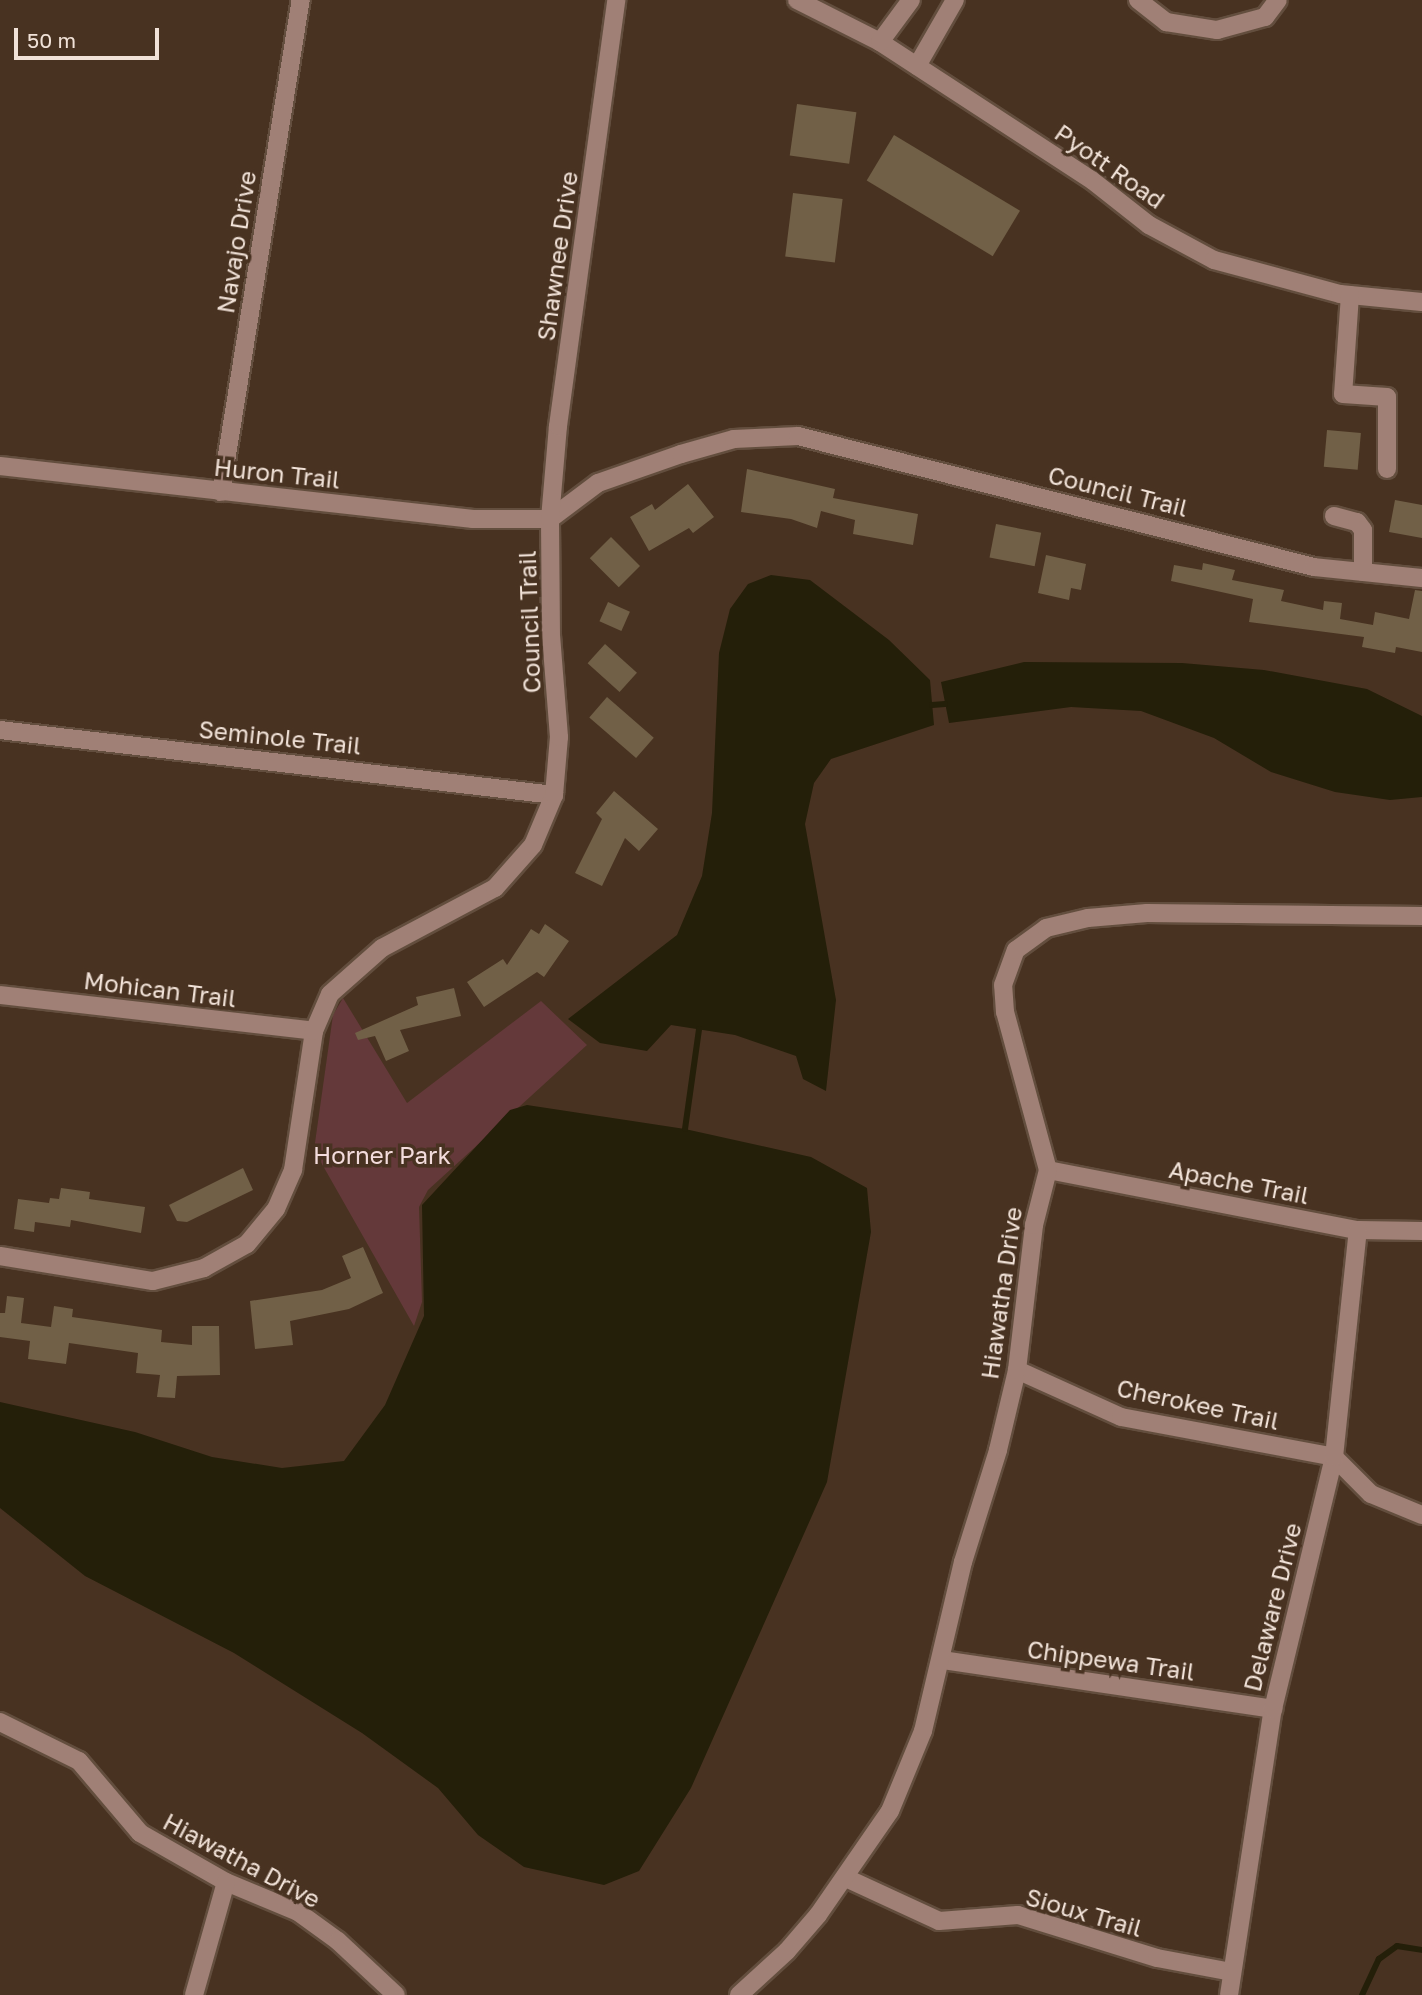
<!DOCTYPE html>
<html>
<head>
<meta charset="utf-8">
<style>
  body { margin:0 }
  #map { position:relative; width:1422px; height:1995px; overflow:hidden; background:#483221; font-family:"Golos Text",sans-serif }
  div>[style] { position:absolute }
  .green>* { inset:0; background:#64393a }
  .water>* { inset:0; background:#241f09 }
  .stream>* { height:6px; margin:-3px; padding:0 3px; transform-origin:3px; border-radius:3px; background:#241f09 }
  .building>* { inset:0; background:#716047; transform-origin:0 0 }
  .roads { filter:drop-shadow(2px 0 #634e3e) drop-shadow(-2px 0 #634e3e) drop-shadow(0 2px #634e3e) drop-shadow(0 -2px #634e3e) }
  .minor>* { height:18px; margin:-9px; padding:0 9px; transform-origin:9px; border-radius:9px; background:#a08076 }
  span { translate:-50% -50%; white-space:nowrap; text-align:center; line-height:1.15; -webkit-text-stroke:7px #483221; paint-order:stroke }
  .street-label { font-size:24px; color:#f1e2d8 }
  .park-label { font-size:24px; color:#f3dcdc }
  .scale { position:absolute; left:14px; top:28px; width:145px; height:32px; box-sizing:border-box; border:4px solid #f1e2d8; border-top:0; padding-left:9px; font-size:21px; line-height:24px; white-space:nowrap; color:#f1e2d8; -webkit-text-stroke:5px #483221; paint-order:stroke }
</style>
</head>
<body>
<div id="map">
  <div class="green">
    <div style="clip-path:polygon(343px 998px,407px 1103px,541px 1001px,587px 1045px,428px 1190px,419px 1207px,422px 1302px,414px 1326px,314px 1150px,333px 1015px)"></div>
  </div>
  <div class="water">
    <div style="clip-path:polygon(771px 575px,810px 580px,889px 640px,930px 680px,934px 725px,831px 759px,814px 783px,805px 824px,836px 1000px,826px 1091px,803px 1079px,796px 1056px,735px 1035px,671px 1025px,647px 1051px,600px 1043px,568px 1019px,677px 935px,702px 876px,712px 813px,719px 653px,730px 609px,748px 584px)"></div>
    <div style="clip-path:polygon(1024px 662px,1182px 663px,1264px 670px,1367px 689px,1422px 716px,1422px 797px,1390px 800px,1335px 792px,1271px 772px,1214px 738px,1141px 711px,1071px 707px,949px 723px,941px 682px)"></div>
    <div style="clip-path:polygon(527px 1105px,685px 1129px,811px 1157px,867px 1188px,871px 1232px,827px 1482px,691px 1788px,639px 1871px,604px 1885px,524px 1867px,478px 1835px,438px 1788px,362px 1733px,234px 1653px,85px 1576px,0 1508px,0 1402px,135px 1432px,212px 1457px,282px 1468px,344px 1461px,385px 1405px,424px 1316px,422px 1205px,510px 1110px)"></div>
  </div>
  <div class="stream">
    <div style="left:932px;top:705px;width:13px;rotate:-4deg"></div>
    <div style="left:685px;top:1129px;width:101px;rotate:-82deg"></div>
    <div style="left:1362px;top:1995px;width:40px;rotate:-65deg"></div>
    <div style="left:1379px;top:1959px;width:22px;rotate:-36deg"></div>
    <div style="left:1397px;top:1946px;width:25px;rotate:9deg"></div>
  </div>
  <div class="building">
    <div style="left:797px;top:104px;width:60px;height:52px;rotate:8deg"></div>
    <div style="left:894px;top:135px;width:147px;height:53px;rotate:31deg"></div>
    <div style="left:793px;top:193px;width:50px;height:64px;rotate:7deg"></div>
    <div style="left:1327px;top:430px;width:34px;height:37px;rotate:5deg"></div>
    <div style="clip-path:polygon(747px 469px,835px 489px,833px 498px,918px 514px,913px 545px,853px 534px,855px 520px,821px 511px,817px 528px,791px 519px,741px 512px)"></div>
    <div style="clip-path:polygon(688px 484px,714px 517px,693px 533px,689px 528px,649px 551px,630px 517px,652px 504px,655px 510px)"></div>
    <div style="clip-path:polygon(1395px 500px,1422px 505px,1422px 538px,1389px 532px)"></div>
    <div style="left:996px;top:524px;width:46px;height:34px;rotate:11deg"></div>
    <div style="left:611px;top:537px;width:41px;height:30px;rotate:45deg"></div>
    <div style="clip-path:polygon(1046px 555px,1086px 564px,1081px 590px,1071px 588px,1069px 600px,1038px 593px)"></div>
    <div style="clip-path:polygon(1203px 563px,1235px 570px,1232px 580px,1284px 590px,1281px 601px,1323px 610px,1324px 601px,1342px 603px,1340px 619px,1373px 625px,1375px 612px,1409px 619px,1415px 590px,1422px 591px,1422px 652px,1396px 647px,1395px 653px,1362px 647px,1364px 637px,1249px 622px,1253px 599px,1171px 581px,1174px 565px,1202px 570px)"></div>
    <div style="left:608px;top:602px;width:24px;height:21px;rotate:24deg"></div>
    <div style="left:605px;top:644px;width:43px;height:26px;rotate:42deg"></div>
    <div style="left:607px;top:697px;width:62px;height:27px;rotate:41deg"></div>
    <div style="clip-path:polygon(614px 791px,658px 829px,639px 851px,625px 838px,602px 886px,575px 873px,602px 819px,596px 813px)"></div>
    <div style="clip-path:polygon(545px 924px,569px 941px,544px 977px,537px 972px,484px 1007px,467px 982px,503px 959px,507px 965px,531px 929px,539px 934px)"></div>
    <div style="clip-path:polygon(454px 988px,461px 1016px,400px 1030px,409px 1051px,386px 1061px,375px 1036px,358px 1040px,355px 1033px,418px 1005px,416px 997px)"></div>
    <div style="clip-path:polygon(243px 1168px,253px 1190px,187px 1222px,177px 1221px,169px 1205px)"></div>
    <div style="clip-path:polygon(61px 1188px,90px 1192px,89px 1199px,145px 1207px,141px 1233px,71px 1220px,70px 1227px,35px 1222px,34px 1232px,14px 1229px,18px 1199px,49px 1203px,50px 1198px,59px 1199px)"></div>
    <div style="clip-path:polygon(363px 1247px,383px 1293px,349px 1309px,290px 1321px,293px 1345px,255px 1349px,250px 1301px,322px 1290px,351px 1278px,342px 1256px)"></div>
    <div style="clip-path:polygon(7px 1296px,24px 1298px,21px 1323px,51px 1327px,54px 1306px,73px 1309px,72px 1317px,162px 1330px,161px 1342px,192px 1345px,192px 1326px,219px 1326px,220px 1375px,177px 1376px,175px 1398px,157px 1397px,160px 1375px,136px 1373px,138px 1353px,69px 1343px,66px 1364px,28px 1359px,30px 1341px,0 1337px,0 1313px,5px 1313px)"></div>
  </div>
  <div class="roads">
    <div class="minor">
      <div style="left:797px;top:0;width:93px;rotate:26.8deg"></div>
      <div style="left:880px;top:42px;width:254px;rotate:33.1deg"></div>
      <div style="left:1093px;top:181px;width:71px;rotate:38.2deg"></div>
      <div style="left:1149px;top:225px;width:74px;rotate:28.3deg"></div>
      <div style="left:1214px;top:260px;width:131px;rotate:15.1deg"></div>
      <div style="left:1340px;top:294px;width:82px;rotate:5.6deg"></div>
      <div style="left:1138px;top:0;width:36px;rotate:38deg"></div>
      <div style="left:1166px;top:22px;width:52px;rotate:8.9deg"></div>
      <div style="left:1217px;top:30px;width:50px;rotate:-15.2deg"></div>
      <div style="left:1265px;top:17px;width:21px;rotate:-53deg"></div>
      <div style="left:880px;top:42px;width:52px;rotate:-53.6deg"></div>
      <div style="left:917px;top:66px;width:76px;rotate:-60.1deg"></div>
      <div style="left:1350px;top:295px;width:99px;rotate:94deg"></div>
      <div style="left:1343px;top:394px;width:44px;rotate:3.9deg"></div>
      <div style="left:1387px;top:397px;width:72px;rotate:90deg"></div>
      <div style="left:0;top:466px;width:476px;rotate:6.4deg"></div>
      <div style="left:473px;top:519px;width:77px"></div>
      <div style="left:221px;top:492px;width:498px;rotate:-80.8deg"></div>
      <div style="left:1334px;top:516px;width:24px;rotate:15deg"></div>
      <div style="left:1357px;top:522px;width:10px;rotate:53deg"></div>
      <div style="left:1363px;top:530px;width:42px;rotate:90deg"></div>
      <div style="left:550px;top:519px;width:60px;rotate:-36.9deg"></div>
      <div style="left:598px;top:483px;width:88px;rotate:-19.3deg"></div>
      <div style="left:681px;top:454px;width:55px;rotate:-15.8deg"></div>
      <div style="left:734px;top:439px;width:64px;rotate:-2.7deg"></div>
      <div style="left:798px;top:436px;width:532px;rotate:14.25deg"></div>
      <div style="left:1314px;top:567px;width:109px;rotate:5.8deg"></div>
      <div style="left:0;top:730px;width:558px;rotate:6.69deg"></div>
      <div style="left:0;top:995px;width:316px;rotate:6.5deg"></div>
      <div style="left:1048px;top:1170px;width:316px;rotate:11deg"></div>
      <div style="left:1358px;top:1230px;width:64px;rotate:0.9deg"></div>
      <div style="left:0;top:1256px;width:155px;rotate:9.3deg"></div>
      <div style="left:153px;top:1281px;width:53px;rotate:-14.3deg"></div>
      <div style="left:204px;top:1268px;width:49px;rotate:-29.2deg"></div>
      <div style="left:247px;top:1244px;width:45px;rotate:-50.4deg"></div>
      <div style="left:276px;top:1209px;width:43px;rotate:-66.4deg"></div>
      <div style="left:293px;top:1170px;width:141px;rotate:-81.4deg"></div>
      <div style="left:314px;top:1031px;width:40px;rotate:-66.6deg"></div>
      <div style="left:330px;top:994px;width:69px;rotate:-41.5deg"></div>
      <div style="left:382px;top:948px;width:128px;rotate:-28deg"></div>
      <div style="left:495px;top:888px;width:57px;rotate:-48.5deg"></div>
      <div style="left:533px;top:845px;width:54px;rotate:-67.2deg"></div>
      <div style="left:554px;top:795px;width:58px;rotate:-85.1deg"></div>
      <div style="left:559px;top:737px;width:101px;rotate:-94.5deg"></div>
      <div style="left:551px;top:636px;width:117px;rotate:-90.5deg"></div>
      <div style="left:550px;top:519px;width:93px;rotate:-85.1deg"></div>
      <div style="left:558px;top:426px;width:430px;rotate:-82.2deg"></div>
      <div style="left:1017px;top:1370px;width:114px;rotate:24.3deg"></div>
      <div style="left:1121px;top:1417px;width:217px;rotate:10.6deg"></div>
      <div style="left:1334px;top:1457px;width:52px;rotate:45deg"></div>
      <div style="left:1371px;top:1494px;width:55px;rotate:22.4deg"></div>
      <div style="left:942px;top:1660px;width:335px;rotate:8.4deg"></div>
      <div style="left:0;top:1722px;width:88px;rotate:26.3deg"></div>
      <div style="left:79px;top:1761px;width:94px;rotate:49.7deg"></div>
      <div style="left:140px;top:1833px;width:99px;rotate:29.7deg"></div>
      <div style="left:226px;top:1882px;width:78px;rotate:22.6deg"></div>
      <div style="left:298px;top:1912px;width:49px;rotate:35.9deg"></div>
      <div style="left:338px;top:1941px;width:79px;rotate:43deg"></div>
      <div style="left:846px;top:1878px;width:102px;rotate:24.8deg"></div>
      <div style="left:939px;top:1921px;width:79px;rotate:-4.3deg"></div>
      <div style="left:1018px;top:1915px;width:145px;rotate:17.2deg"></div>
      <div style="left:1157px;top:1958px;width:76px;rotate:10.6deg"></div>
      <div style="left:194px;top:1995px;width:117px;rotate:-74.2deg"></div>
      <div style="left:739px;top:1995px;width:65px;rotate:-42.5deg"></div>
      <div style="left:787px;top:1951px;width:48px;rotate:-49.3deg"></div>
      <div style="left:818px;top:1915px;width:126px;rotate:-55.3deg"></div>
      <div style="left:890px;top:1811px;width:87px;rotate:-67.6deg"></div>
      <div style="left:923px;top:1731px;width:174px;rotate:-76.7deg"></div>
      <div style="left:963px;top:1562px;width:117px;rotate:-72.6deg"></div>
      <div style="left:998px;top:1450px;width:82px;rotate:-76.6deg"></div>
      <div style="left:1017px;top:1370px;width:146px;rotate:-83.3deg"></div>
      <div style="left:1034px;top:1225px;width:57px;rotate:-75.7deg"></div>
      <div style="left:1048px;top:1170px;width:164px;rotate:-105.2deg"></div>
      <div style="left:1005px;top:1012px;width:27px;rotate:-94deg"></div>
      <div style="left:1003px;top:985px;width:37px;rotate:-70deg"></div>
      <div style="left:1016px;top:950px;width:37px;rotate:-36deg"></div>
      <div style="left:1046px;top:928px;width:43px;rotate:-13.4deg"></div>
      <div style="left:1088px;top:918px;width:59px;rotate:-4.8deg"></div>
      <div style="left:1147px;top:913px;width:275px;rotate:0.6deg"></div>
      <div style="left:1229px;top:1995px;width:289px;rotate:-81.3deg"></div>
      <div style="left:1273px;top:1709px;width:259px;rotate:-76.4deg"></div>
      <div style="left:1334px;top:1457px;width:228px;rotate:-84deg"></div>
    </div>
  </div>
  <div class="street-label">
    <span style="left:1110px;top:166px;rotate:35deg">Pyott Road</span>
    <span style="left:236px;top:242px;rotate:-81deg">Navajo Drive</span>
    <span style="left:557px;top:256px;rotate:-82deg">Shawnee Drive</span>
    <span style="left:277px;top:473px;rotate:6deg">Huron Trail</span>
    <span style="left:1118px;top:491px;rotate:14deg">Council Trail</span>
    <span style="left:529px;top:622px;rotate:-92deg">Council Trail</span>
    <span style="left:280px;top:737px;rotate:6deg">Seminole Trail</span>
    <span style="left:160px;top:989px;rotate:7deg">Mohican Trail</span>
    <span style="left:1239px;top:1182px;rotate:11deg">Apache Trail</span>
    <span style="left:1001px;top:1293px;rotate:-82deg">Hiawatha Drive</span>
    <span style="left:1198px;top:1404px;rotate:12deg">Cherokee Trail</span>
    <span style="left:1272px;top:1607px;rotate:-76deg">Delaware Drive</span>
    <span style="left:1111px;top:1660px;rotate:8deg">Chippewa Trail</span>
    <span style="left:242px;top:1860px;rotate:28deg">Hiawatha Drive</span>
    <span style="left:1084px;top:1912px;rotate:16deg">Sioux Trail</span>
  </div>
  <div class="park-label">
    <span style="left:382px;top:1155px">Horner Park</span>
  </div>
  <div class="scale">50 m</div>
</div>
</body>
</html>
